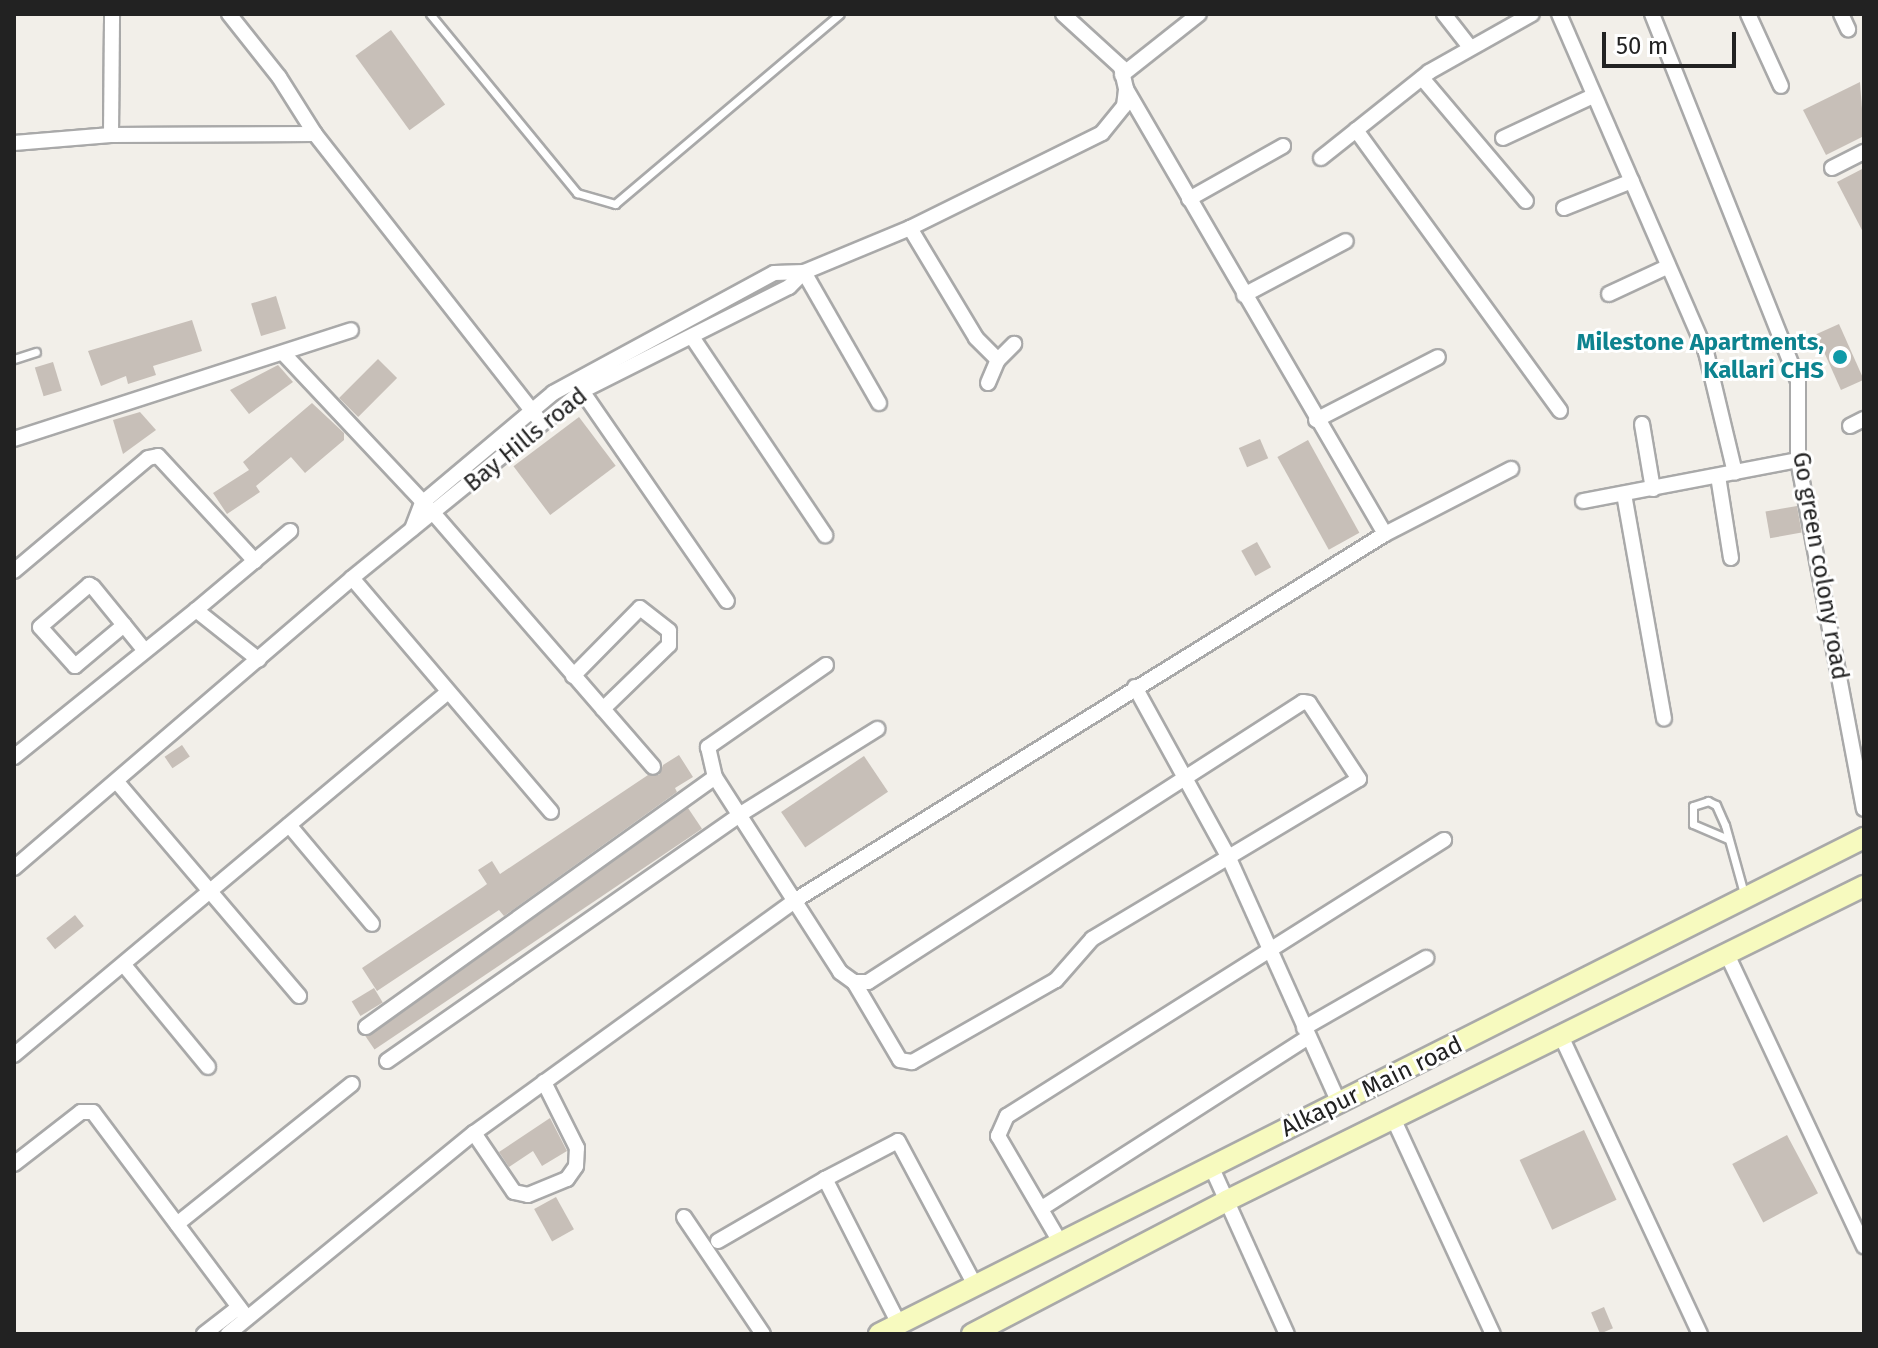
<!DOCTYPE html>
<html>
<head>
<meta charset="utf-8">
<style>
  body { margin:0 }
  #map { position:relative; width:1878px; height:1348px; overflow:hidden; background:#f2efe9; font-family:"Fira Sans",sans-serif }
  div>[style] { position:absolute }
  .building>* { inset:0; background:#c7bfb8; transform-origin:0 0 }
  .roads { filter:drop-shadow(2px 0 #a9a9a9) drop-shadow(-2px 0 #a9a9a9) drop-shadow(0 2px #a9a9a9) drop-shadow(0 -2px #a9a9a9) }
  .lane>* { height:7px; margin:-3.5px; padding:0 3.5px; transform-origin:3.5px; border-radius:3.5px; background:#fff }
  .street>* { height:14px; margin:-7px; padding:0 7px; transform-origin:7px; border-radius:7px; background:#fff }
  .secondary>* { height:20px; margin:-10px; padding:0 10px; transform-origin:10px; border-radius:10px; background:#f7fabf }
  .dots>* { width:22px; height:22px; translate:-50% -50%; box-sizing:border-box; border:4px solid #fff; border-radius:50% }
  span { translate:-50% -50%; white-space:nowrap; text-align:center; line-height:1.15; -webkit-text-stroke:6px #fff; paint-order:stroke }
  .culture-label { font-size:24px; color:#0d838f; font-weight:700 }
  .right { translate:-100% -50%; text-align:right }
  .street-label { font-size:24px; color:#222 }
  .frame { position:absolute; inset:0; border:16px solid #222; pointer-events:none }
  .scale { position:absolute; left:1602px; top:32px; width:134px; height:36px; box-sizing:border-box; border:4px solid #222; border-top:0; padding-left:10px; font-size:24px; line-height:28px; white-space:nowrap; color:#222; -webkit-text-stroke:6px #fff; paint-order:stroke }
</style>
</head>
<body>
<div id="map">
  <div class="building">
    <div style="left:391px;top:30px;width:92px;height:44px;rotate:54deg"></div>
    <div style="clip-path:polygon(1860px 82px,1864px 136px,1826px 155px,1803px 110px)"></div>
    <div style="clip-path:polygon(1864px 168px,1864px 234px,1837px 182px)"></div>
    <div style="left:276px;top:296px;width:34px;height:26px;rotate:73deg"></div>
    <div style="clip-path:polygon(192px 320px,202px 351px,153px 366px,156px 375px,128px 384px,126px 376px,101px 386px,88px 351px)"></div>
    <div style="left:1839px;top:324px;width:61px;height:25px;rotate:66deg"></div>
    <div style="left:378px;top:359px;width:27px;height:55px;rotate:45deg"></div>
    <div style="left:53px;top:362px;width:30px;height:19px;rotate:73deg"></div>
    <div style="clip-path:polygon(278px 365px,293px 382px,249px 414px,230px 390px)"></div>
    <div style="clip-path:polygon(312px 403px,344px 433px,344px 440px,305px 473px,291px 457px,256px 486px,260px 492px,227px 514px,213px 493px,249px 470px,243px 462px)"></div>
    <div style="clip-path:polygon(140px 412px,156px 430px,123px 454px,113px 420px)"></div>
    <div style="left:579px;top:417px;width:61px;height:82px;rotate:53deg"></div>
    <div style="left:1260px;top:439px;width:21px;height:23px;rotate:67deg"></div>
    <div style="left:1308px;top:440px;width:106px;height:35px;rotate:61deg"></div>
    <div style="left:1797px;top:506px;width:27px;height:32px;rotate:80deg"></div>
    <div style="left:1257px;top:542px;width:29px;height:18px;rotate:61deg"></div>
    <div style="left:182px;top:745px;width:14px;height:21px;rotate:56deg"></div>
    <div style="clip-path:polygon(679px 755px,693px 777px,675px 788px,677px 792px,504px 916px,499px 910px,377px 991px,362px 968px,483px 887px,487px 884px,478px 870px,492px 861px,500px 874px,648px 775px,659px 775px,663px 765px)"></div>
    <div style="left:864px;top:756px;width:43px;height:100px;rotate:56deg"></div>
    <div style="left:688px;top:808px;width:25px;height:395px;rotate:56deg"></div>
    <div style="left:75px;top:915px;width:14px;height:37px;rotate:51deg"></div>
    <div style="left:374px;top:988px;width:17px;height:26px;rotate:59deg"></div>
    <div style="clip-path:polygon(550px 1118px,567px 1151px,542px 1166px,533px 1151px,509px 1167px,499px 1152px)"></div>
    <div style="left:1584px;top:1130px;width:77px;height:71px;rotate:65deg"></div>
    <div style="left:1787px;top:1135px;width:66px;height:62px;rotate:62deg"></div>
    <div style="left:556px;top:1197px;width:37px;height:25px;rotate:61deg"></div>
    <div style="left:1604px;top:1307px;width:23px;height:14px;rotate:67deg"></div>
  </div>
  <div class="roads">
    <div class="lane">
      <div style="left:430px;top:14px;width:232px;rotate:50.6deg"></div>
      <div style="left:577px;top:193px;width:40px;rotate:16deg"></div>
      <div style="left:615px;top:204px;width:294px;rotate:-40.2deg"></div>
      <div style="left:14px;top:359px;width:23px;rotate:-18deg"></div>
      <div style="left:1728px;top:839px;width:38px;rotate:-157deg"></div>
      <div style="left:1693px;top:824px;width:18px;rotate:-90deg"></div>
      <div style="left:1693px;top:806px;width:16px;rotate:-18deg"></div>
      <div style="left:1708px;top:801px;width:9px;rotate:27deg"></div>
      <div style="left:1716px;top:805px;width:22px;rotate:66deg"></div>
      <div style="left:1725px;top:825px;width:75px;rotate:74.5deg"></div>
    </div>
    <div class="street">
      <div style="left:229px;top:14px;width:80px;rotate:51.6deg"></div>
      <div style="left:279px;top:77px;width:67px;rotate:57.7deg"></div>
      <div style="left:1063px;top:14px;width:79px;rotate:42.4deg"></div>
      <div style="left:1121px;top:67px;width:23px;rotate:77deg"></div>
      <div style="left:1126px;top:89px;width:515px;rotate:59.8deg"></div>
      <div style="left:1444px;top:14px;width:41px;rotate:52deg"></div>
      <div style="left:1559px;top:14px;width:369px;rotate:66.5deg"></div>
      <div style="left:1706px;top:352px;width:124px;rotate:76.5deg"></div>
      <div style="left:1652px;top:14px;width:394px;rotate:68.3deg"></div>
      <div style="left:1798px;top:380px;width:80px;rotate:90deg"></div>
      <div style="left:1798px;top:460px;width:355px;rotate:79.3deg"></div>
      <div style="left:1748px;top:14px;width:79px;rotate:65.4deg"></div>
      <div style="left:1841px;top:14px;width:17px;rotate:65deg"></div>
      <div style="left:1122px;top:75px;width:98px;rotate:-38.4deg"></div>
      <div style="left:1422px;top:78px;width:161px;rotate:49.8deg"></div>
      <div style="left:1356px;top:130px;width:347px;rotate:54deg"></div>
      <div style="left:111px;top:135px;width:121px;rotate:-89.5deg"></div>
      <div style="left:1503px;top:138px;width:99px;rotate:-25deg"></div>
      <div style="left:14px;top:143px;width:97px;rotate:-4.7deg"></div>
      <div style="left:111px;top:135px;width:204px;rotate:-0.3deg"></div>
      <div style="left:315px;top:134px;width:366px;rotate:51.9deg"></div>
      <div style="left:1321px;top:158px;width:138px;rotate:-38.5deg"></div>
      <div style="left:1429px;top:72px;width:118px;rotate:-29.4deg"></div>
      <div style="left:1832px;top:168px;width:36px;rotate:-27deg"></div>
      <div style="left:1189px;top:199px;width:108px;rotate:-29.4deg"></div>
      <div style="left:1564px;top:208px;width:73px;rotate:-21.7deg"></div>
      <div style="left:910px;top:228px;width:128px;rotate:59deg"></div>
      <div style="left:976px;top:338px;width:31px;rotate:45deg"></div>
      <div style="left:804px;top:272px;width:151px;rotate:60.2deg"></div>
      <div style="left:1609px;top:294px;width:64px;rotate:-25deg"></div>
      <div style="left:1244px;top:295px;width:115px;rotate:-27.9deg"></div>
      <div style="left:692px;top:337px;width:239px;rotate:56.1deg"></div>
      <div style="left:283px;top:353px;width:222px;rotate:46.8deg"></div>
      <div style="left:435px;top:515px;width:333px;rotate:49.1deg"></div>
      <div style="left:988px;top:383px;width:25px;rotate:-67deg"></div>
      <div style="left:998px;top:360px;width:23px;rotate:-45deg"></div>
      <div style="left:582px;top:391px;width:255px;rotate:55.4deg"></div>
      <div style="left:1316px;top:420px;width:137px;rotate:-27.3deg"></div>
      <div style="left:1642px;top:424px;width:66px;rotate:80.4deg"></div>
      <div style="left:1850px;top:426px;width:16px;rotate:-27deg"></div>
      <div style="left:14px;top:439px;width:354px;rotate:-17.9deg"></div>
      <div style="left:1718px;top:476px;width:83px;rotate:81deg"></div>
      <div style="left:1624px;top:494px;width:228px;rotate:79.9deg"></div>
      <div style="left:1583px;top:501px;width:219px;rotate:-10.8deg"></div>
      <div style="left:412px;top:529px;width:28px;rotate:-69deg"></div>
      <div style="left:422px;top:503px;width:171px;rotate:-40deg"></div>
      <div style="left:553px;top:393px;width:251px;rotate:-28.5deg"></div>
      <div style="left:774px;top:273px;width:30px;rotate:-2deg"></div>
      <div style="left:14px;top:571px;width:175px;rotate:-40.1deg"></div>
      <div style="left:148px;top:458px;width:10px;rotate:-11deg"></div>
      <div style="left:158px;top:456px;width:143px;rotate:47.3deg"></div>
      <div style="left:352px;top:578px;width:307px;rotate:49.6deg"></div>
      <div style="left:196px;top:610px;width:123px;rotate:-40deg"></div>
      <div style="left:124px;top:625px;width:64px;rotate:140.1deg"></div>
      <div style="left:75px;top:666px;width:52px;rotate:-131.9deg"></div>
      <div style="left:40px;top:627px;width:65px;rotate:-40.6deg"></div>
      <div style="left:89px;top:585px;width:4px;rotate:27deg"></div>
      <div style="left:93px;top:587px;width:49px;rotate:50.8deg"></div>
      <div style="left:124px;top:625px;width:33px;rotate:51deg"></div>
      <div style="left:826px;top:665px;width:144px;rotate:145.2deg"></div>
      <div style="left:708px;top:747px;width:31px;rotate:77deg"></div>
      <div style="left:715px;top:777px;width:232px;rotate:57.3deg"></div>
      <div style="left:840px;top:972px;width:17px;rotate:36deg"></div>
      <div style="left:854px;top:982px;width:14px"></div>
      <div style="left:868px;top:982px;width:517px;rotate:-32.77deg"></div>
      <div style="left:1303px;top:702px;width:6px;rotate:9deg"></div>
      <div style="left:1309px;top:703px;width:91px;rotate:56.7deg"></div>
      <div style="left:1359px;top:779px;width:311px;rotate:149.1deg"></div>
      <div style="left:1092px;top:939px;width:55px;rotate:131.3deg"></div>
      <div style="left:1056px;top:980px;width:166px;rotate:150.3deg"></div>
      <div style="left:912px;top:1062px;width:12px;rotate:-171deg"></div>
      <div style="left:900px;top:1060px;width:91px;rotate:-120.5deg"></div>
      <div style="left:573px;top:676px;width:95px;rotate:-45.4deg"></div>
      <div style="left:640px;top:608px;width:37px;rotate:38deg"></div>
      <div style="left:669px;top:631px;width:14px;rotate:90deg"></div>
      <div style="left:669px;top:645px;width:92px;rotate:135.9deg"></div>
      <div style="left:1135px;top:687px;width:193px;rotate:61.2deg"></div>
      <div style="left:1228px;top:856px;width:273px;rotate:65.8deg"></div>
      <div style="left:14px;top:757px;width:234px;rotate:-38.9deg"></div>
      <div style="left:196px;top:610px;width:80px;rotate:38.4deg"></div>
      <div style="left:117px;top:782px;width:281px;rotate:49.6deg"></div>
      <div style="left:289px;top:825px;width:129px;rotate:50deg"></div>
      <div style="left:14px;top:868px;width:445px;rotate:-40.6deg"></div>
      <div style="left:352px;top:578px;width:296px;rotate:-39.1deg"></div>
      <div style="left:582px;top:391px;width:232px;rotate:-26.7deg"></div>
      <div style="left:789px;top:287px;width:21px;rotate:-45deg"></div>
      <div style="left:804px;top:272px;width:115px;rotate:-22.5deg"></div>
      <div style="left:910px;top:228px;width:214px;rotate:-26.3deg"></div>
      <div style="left:1102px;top:133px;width:35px;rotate:-51deg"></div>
      <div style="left:1124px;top:106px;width:17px;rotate:-83deg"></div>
      <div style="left:1726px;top:952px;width:325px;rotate:64.9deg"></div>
      <div style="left:124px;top:965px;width:132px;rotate:50.5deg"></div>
      <div style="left:366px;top:1027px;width:429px;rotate:-35.6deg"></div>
      <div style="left:1304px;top:1028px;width:141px;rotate:-29.8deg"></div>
      <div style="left:1561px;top:1036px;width:329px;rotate:65deg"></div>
      <div style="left:14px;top:1055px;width:566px;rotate:-39.91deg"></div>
      <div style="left:387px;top:1061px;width:429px;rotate:-34.9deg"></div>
      <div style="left:739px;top:815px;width:163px;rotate:-31.9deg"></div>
      <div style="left:1393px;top:1118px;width:238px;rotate:65.2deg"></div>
      <div style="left:474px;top:1133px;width:71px;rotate:55.9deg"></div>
      <div style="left:514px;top:1192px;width:14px;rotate:12deg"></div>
      <div style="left:528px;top:1195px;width:42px;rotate:-22.3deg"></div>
      <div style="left:567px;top:1179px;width:16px;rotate:-55deg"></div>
      <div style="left:576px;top:1166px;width:18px;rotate:-87deg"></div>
      <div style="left:577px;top:1148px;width:74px;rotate:-116.6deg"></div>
      <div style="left:14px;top:1164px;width:85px;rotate:-37.8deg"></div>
      <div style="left:81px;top:1112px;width:12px"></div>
      <div style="left:93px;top:1112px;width:257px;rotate:53.2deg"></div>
      <div style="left:1211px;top:1166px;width:184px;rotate:65.7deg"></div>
      <div style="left:1042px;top:1208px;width:316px;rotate:-32.7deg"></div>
      <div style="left:684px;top:1217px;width:141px;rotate:56deg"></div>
      <div style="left:177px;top:1224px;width:224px;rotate:-38.7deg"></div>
      <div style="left:718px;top:1241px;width:124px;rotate:-30.1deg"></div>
      <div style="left:1060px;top:1242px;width:123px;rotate:-120.3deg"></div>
      <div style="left:998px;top:1136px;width:22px;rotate:-66deg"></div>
      <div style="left:1007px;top:1116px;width:517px;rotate:-32.28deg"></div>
      <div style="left:899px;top:1324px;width:163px;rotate:-117deg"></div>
      <div style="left:825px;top:1179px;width:82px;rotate:-27.5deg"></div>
      <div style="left:898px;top:1141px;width:163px;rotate:61.9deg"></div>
      <div style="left:204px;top:1334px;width:44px;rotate:-37.6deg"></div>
      <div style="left:228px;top:1334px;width:318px;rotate:-39.3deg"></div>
      <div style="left:474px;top:1133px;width:395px;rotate:-35.9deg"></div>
      <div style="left:794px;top:901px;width:696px;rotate:-31.84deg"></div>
      <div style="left:1385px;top:534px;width:142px;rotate:-27.3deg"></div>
    </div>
    <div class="secondary">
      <div style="left:879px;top:1334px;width:1103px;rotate:-26.73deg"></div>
      <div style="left:972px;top:1334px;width:287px;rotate:-27.6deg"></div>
      <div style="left:1226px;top:1201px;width:712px;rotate:-26.28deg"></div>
    </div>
  </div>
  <div class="dots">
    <div style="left:1840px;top:357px;background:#0f9aa8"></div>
  </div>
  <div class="culture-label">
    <span class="right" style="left:1824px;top:357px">Milestone Apartments,<br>Kallari CHS</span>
  </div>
  <div class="street-label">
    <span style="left:526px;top:440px;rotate:-39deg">Bay Hills road</span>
    <span style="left:1820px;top:566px;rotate:80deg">Go green colony road</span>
    <span style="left:1372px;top:1087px;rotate:-26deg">Alkapur Main road</span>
  </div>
  <div class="frame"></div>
  <div class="scale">50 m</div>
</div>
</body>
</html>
